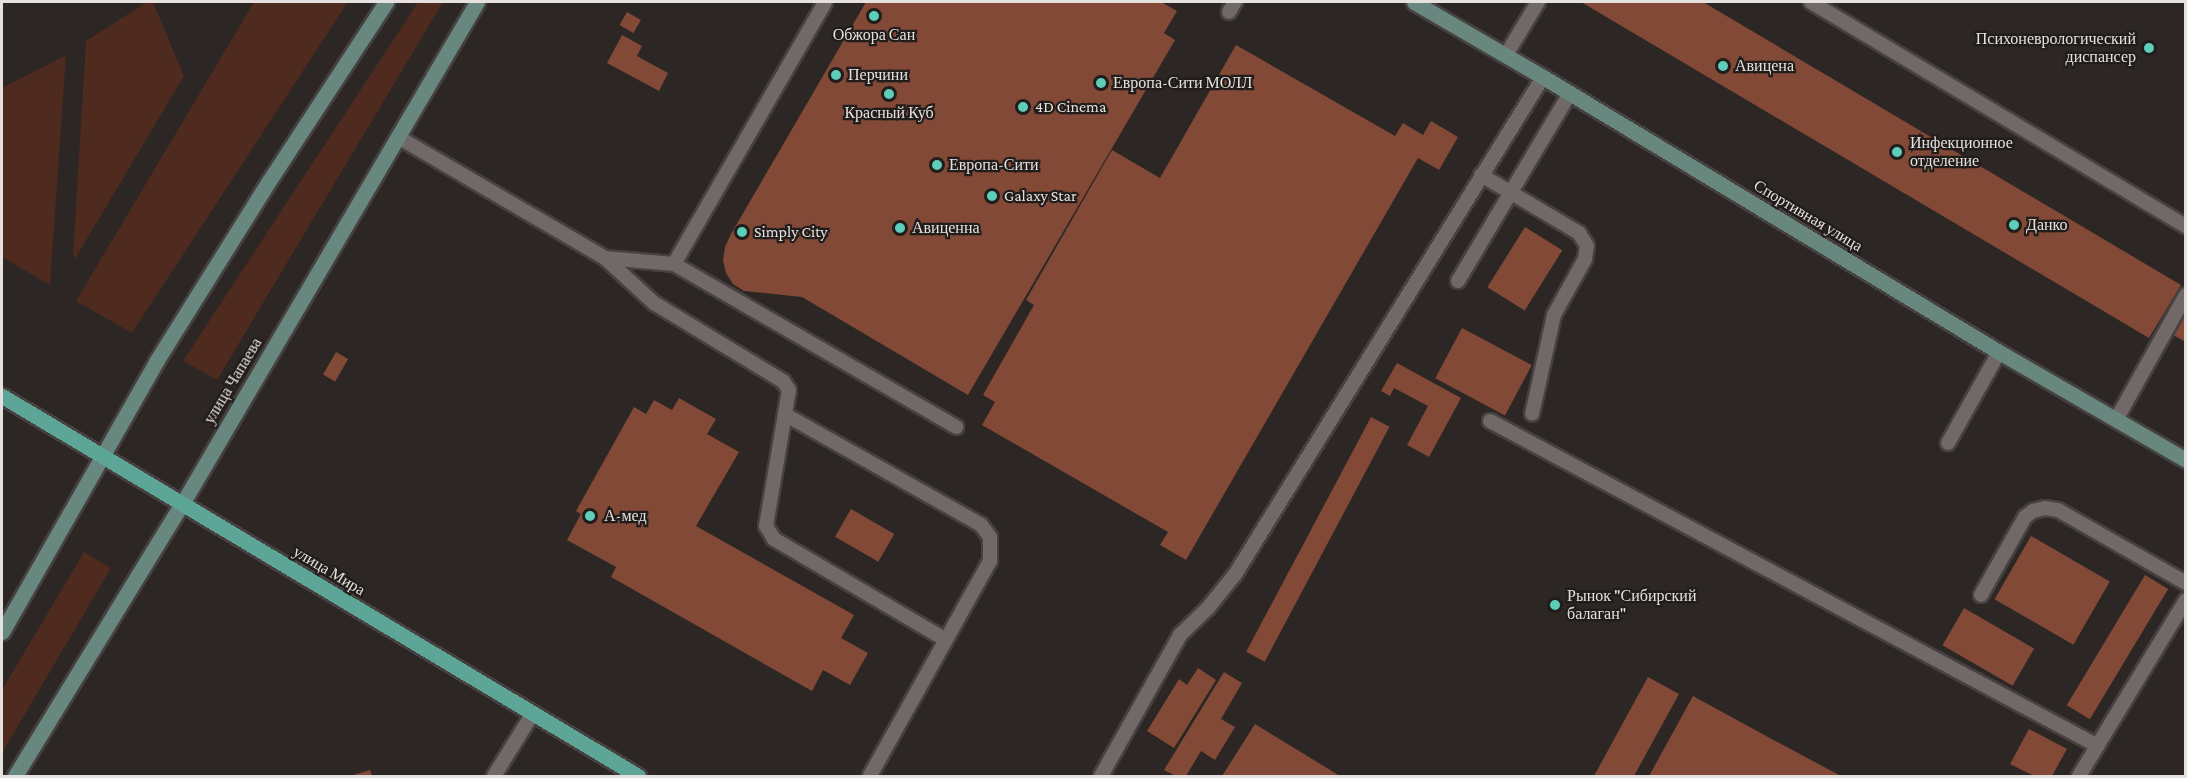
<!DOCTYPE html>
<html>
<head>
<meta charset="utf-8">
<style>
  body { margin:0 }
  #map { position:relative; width:2187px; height:778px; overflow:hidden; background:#2c2624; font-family:"Crimson Pro",serif }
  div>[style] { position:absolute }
  .green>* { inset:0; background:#4f2a1e }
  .building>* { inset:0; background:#824937; transform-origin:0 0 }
  .roads { filter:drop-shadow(2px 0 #464140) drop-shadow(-2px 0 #464140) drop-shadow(0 2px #464140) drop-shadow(0 -2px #464140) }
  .lane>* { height:14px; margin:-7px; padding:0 7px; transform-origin:7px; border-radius:7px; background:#706967 }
  .secondary>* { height:15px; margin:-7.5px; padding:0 7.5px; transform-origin:7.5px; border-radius:7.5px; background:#67877f }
  .primary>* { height:15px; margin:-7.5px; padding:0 7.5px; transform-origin:7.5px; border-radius:7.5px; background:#5da597 }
  .dots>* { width:16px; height:16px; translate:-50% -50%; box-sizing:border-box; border:3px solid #221d1b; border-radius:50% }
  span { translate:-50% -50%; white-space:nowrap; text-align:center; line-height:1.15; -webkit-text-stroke:4.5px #221d1b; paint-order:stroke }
  .poi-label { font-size:16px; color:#e4e1df }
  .right { translate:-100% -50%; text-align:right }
  .left { translate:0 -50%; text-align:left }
  .street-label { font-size:16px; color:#e4e1df }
  .frame { position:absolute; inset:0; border:3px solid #e4e1df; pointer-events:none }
</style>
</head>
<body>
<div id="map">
  <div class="green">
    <div style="clip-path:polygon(147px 2px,153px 2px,184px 76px,75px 259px,73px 255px,86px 41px)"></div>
    <div style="clip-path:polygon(254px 2px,348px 2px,132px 333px,76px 301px)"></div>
    <div style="clip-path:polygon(418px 2px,443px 2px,217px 380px,183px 361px)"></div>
    <div style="clip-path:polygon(66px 55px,50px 285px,2px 257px,2px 88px)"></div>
    <div style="clip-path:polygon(84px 552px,111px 568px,2px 753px,2px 690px)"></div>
  </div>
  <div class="building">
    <div style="clip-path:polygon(866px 2px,1161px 2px,1177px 11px,1164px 33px,1175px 40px,968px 395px,802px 297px,744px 291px,733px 284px,726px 273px,723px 260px,725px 247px,731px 234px)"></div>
    <div style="clip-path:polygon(1581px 2px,1703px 2px,2181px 285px,2149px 338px)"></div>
    <div style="left:627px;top:12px;width:16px;height:15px;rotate:30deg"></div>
    <div style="clip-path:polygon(622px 35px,642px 46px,637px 56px,668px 73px,659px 91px,607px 63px)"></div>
    <div style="clip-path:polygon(1236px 45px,1395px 136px,1403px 123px,1423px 135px,1431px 121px,1458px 137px,1439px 170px,1418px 158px,1186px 560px,1160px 545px,1168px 532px,982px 425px,995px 402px,983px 395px,1034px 305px,1026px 300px,1112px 150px,1160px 178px)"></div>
    <div style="left:1525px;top:227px;width:44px;height:71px;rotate:32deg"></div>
    <div style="clip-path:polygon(2186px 308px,2186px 342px,2171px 334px)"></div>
    <div style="left:1462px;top:328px;width:79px;height:57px;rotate:28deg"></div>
    <div style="left:336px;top:352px;width:14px;height:26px;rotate:30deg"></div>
    <div style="clip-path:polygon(1397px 363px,1461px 398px,1429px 457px,1407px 445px,1428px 406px,1394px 388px,1390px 396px,1381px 391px)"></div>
    <div style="clip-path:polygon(679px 398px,716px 419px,707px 434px,739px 452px,696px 526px,854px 615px,841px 638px,868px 653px,850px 685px,823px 670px,812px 691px,611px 577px,616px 567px,567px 540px,581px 514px,576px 511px,634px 407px,646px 414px,654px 400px,672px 410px)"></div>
    <div style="left:1371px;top:417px;width:21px;height:266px;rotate:28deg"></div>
    <div style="left:851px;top:509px;width:50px;height:32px;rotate:30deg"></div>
    <div style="left:2031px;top:536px;width:91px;height:73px;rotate:30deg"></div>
    <div style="left:2145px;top:575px;width:27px;height:152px;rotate:31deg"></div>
    <div style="left:1964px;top:608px;width:81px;height:43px;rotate:30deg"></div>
    <div style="clip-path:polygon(1198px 668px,1216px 680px,1174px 748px,1147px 731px,1179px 679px,1187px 685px)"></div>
    <div style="clip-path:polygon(1224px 672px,1242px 683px,1221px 719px,1235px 727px,1215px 760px,1201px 751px,1186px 776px,1176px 776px,1164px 770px)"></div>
    <div style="clip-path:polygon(1648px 677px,1679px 694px,1634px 776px,1594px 776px)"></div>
    <div style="clip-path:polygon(1693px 696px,1768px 737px,1841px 776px,1649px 776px)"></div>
    <div style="clip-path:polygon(1255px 724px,1340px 776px,1222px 776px)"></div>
    <div style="clip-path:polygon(2029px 729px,2067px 749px,2052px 776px,2034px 776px,2010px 764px)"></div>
    <div style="clip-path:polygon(370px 770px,372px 776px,350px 776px)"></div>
  </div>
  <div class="roads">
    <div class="lane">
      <div style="left:1811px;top:2px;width:437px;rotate:30.9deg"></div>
      <div style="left:1229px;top:12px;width:12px;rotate:-59deg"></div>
      <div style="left:1506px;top:55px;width:62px;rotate:-58.9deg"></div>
      <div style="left:398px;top:137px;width:240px;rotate:30.3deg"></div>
      <div style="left:605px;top:258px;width:67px;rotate:42.6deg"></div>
      <div style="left:654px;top:303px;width:151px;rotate:31.2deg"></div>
      <div style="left:783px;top:381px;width:11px;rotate:56deg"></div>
      <div style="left:789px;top:390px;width:138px;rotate:99.6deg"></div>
      <div style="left:766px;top:526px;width:15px;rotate:58deg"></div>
      <div style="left:774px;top:539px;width:199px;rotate:30.4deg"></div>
      <div style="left:1481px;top:175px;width:114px;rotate:30.6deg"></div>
      <div style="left:1579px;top:233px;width:15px;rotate:58deg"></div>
      <div style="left:1587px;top:246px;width:13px;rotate:99deg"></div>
      <div style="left:1585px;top:259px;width:64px;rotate:119deg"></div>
      <div style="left:1554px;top:315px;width:101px;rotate:102.5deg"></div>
      <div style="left:605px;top:258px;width:69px;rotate:5deg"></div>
      <div style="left:674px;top:264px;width:302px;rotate:-60deg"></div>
      <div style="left:674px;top:264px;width:326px;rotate:30deg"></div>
      <div style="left:1458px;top:281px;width:219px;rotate:-59.2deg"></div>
      <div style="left:786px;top:415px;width:224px;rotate:29.4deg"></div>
      <div style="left:981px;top:525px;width:15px;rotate:53deg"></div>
      <div style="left:990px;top:537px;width:24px;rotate:90deg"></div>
      <div style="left:990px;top:561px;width:246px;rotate:119.2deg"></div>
      <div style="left:2116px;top:420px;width:143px;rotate:-60.8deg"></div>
      <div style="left:1490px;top:421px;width:689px;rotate:28.13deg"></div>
      <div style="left:1948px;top:443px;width:104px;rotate:-60.7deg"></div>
      <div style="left:1981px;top:595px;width:90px;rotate:-60.6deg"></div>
      <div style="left:2025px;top:517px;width:10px;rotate:-37deg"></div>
      <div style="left:2033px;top:511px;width:12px;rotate:-14deg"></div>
      <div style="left:2045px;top:508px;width:13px;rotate:9deg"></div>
      <div style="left:2058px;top:510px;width:147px;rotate:29.7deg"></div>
      <div style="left:494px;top:776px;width:74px;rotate:-58.2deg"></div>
      <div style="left:1101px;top:776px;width:162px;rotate:-60.7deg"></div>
      <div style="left:1180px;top:635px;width:39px;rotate:-44deg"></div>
      <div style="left:1208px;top:608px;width:45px;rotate:-51.3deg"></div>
      <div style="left:1236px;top:573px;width:583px;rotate:-58.24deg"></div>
      <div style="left:2079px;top:776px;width:206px;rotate:-58.7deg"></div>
    </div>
    <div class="secondary">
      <div style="left:1414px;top:2px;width:149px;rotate:30.2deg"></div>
      <div style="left:1543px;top:77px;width:533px;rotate:31.09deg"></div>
      <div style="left:1999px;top:352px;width:216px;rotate:30deg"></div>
      <div style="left:2px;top:632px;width:313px;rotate:-60.3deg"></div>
      <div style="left:157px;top:360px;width:211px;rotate:-58deg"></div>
      <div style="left:269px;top:181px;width:214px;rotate:-56.8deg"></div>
      <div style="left:15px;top:776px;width:319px;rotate:-58.5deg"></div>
      <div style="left:182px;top:504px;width:582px;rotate:-59.56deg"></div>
    </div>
    <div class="primary">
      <div style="left:2px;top:396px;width:741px;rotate:30.86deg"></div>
    </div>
  </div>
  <div class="dots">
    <div style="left:874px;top:16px;background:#5dceb9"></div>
    <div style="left:2149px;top:48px;background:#5dceb9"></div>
    <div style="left:1723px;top:66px;background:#5dceb9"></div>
    <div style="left:836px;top:75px;background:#5dceb9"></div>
    <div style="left:1101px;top:83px;background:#5dceb9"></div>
    <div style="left:889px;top:94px;background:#5dceb9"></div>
    <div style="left:1023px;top:107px;background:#5dceb9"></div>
    <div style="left:1897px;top:152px;background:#5dceb9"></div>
    <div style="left:937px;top:165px;background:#5dceb9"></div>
    <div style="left:992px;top:196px;background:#5dceb9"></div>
    <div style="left:2014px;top:225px;background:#5dceb9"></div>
    <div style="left:900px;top:228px;background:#5dceb9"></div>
    <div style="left:742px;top:232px;background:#5dceb9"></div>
    <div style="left:590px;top:516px;background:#5dceb9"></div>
    <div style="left:1555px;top:605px;background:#5dceb9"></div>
  </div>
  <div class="poi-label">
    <span style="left:874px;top:35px">Обжора Сан</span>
    <span class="right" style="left:2136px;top:48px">Психоневрологический<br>диспансер</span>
    <span class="left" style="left:1735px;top:66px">Авицена</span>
    <span class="left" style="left:848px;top:75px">Перчини</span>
    <span class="left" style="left:1113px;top:83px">Европа-Сити МОЛЛ</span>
    <span class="left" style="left:1035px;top:107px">4D Cinema</span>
    <span style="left:889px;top:113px">Красный Куб</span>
    <span class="left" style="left:1910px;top:152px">Инфекционное<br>отделение</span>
    <span class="left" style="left:949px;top:165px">Европа-Сити</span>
    <span class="left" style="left:1004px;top:196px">Galaxy Star</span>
    <span class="left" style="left:2026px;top:225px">Данко</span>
    <span class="left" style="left:912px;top:228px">Авиценна</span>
    <span class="left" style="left:754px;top:232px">Simply City</span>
    <span class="left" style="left:604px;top:516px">А-мед</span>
    <span class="left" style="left:1567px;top:605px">Рынок "Сибирский<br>балаган"</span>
  </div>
  <div class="street-label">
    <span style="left:1808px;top:216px;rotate:31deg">Спортивная улица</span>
    <span style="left:233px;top:381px;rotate:-59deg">улица Чапаева</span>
    <span style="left:329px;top:571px;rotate:31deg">улица Мира</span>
  </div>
  <div class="frame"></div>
</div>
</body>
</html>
